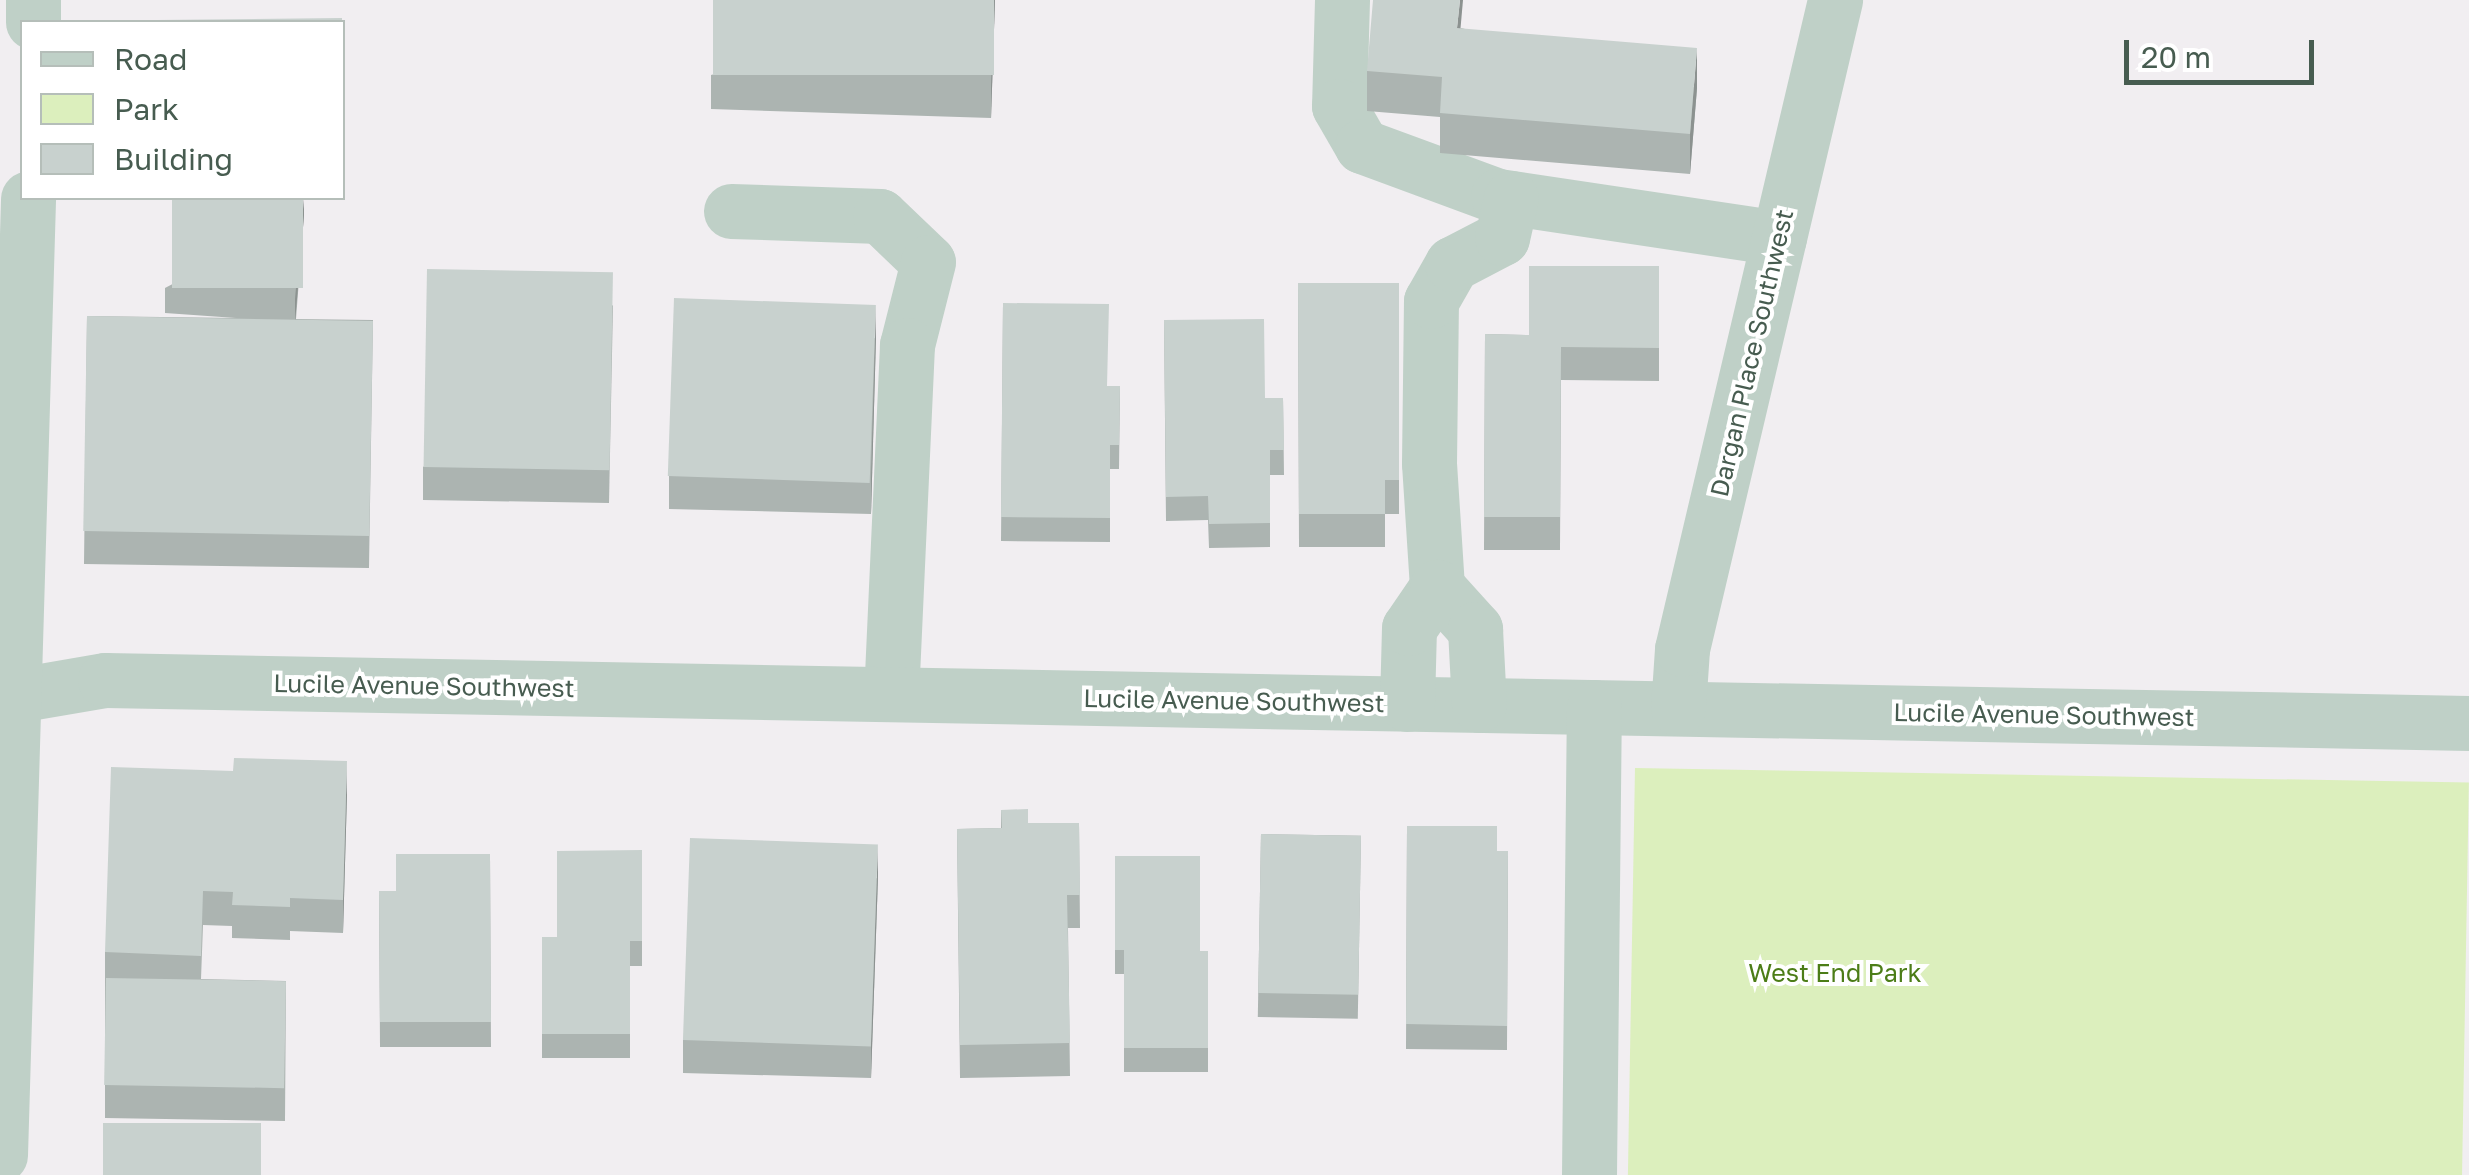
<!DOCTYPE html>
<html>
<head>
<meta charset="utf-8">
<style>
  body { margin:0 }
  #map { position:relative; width:2469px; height:1175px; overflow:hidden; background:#f1eef1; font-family:"Golos Text",sans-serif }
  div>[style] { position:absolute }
  .green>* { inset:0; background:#dcefbd; transform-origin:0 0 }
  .minor>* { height:55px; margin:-27.5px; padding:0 27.5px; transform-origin:27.5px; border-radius:27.5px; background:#bfd0c7 }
  .wall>* { inset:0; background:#acb4b1; transform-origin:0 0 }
  .shaded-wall>* { inset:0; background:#8c9290 }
  .building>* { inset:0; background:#c8d1ce; transform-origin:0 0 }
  span { translate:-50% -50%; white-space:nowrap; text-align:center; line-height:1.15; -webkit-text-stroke:8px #fff; paint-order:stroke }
  .street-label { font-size:25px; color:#475c50 }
  .park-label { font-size:25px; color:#4c7d17 }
  .legend { position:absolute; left:20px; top:20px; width:325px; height:180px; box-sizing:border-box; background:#fff; border:2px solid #b5beb9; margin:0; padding:12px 18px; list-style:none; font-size:30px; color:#475c50 }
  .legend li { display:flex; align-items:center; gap:20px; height:50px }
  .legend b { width:50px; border:2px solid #b5beb9 }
  .scale { position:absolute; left:2124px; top:40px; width:190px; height:45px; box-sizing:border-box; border:5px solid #475c50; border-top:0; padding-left:12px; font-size:30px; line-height:35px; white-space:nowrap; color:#475c50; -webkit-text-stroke:8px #fff; paint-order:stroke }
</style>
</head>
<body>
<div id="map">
  <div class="green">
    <div style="left:1635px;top:768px;width:834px;height:407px;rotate:1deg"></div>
  </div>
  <div class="minor">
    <div style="left:1342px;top:0;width:106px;rotate:91.6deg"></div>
    <div style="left:1339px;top:106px;width:46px;rotate:60.1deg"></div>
    <div style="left:1362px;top:146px;width:145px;rotate:20.2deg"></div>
    <div style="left:1498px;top:196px;width:284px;rotate:8.5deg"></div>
    <div style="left:33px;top:22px;width:22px;rotate:-90deg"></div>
    <div style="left:731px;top:211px;width:149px;rotate:1.9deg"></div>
    <div style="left:880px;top:216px;width:66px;rotate:43.8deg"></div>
    <div style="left:928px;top:262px;width:86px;rotate:104.2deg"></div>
    <div style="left:907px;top:345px;width:349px;rotate:92.6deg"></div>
    <div style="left:1437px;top:587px;width:124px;rotate:-93.7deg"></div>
    <div style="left:1429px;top:463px;width:162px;rotate:-89.3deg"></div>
    <div style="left:1431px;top:301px;width:43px;rotate:-60.4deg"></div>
    <div style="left:1452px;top:264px;width:56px;rotate:-27.5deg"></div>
    <div style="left:1502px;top:238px;width:41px;rotate:-77.3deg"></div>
    <div style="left:0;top:698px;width:107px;rotate:-9.7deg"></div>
    <div style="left:105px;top:680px;width:2364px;rotate:1.04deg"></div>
    <div style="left:1407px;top:704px;width:76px;rotate:-88.5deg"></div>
    <div style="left:1409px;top:628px;width:50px;rotate:-55.7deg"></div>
    <div style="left:1437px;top:587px;width:57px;rotate:47.9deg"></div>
    <div style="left:1475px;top:629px;width:76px;rotate:87deg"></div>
    <div style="left:1678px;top:708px;width:59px;rotate:-86.1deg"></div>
    <div style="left:1682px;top:649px;width:667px;rotate:-76.73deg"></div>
    <div style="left:0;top:1155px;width:957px;rotate:-88.32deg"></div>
    <div style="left:1589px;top:1175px;width:468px;rotate:-89.4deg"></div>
  </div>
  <div class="wall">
    <div style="clip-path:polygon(995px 0,991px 118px,711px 109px,711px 75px)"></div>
    <div style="clip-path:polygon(1461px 28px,1697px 88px,1690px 174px,1440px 153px,1440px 117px,1367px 111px,1367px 71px)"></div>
    <div style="clip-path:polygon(304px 215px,296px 319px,373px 320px,369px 568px,84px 564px,87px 316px,236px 318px,165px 313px,165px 288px)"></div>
    <div style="clip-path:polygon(1659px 266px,1659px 381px,1561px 380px,1560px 550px,1484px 550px,1485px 334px,1529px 335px)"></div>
    <div style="clip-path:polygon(1298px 283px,1399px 283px,1399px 514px,1385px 514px,1385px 547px,1299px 547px)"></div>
    <div style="clip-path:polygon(1003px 303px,1107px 386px,1120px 386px,1119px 469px,1110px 469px,1110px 542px,1001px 541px)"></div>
    <div style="clip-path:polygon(613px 305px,609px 503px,423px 500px,423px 467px)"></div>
    <div style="clip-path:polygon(1164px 320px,1265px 398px,1283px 398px,1284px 475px,1270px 475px,1270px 547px,1209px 548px,1208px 520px,1166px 521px)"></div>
    <div style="clip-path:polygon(876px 337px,871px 514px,669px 509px,669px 476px)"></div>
    <div style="clip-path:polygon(347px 794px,343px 933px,290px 931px,290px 940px,232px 938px,232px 926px,203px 925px,201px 979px,286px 981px,285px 1121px,105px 1118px,105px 952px)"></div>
    <div style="clip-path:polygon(1001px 810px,1028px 823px,1079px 823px,1080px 928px,1068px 928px,1070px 1076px,960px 1078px,957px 829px,1001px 828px)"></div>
    <div style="clip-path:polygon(1407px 826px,1497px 851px,1508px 851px,1507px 1050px,1406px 1049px)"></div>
    <div style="left:1261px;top:834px;width:100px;height:183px;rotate:1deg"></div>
    <div style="clip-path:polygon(642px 850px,642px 966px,630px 966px,630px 1058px,542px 1058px,542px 937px,557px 937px)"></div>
    <div style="clip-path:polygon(490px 854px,491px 1047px,380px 1047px,379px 891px,396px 891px)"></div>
    <div style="clip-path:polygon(1115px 856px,1200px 951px,1208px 951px,1208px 1072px,1124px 1072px,1124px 974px,1115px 974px)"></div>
    <div style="clip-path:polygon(878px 877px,871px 1078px,683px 1073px,683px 1040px)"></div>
  </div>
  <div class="shaded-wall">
    <div style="clip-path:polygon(994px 0,995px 0,991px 118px,991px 85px)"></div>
    <div style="clip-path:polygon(1460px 0,1463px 0,1457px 68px,1457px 28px)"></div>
    <div style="clip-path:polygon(1697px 48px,1697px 88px,1690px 174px,1690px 134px)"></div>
    <div style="clip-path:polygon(304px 198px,304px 215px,295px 323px,295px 299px)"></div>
    <div style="clip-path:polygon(876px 304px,876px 337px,871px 514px,871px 480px)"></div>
    <div style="clip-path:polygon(347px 761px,347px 794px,343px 933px,343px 900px)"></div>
    <div style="clip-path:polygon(878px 844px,878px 877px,871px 1078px,871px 1045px)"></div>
  </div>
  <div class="building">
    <div style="left:713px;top:0;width:281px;height:75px"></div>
    <div style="clip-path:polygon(1373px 0,1460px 0,1457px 28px,1697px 48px,1690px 134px,1440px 113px,1442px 77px,1367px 71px)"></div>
    <div style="clip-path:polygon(342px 18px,342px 22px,157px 22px,157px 20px)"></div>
    <div style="left:172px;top:198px;width:131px;height:90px"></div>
    <div style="clip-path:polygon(1529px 266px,1659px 266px,1659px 348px,1561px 347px,1560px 517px,1484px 517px,1485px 334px,1529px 335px)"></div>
    <div style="left:427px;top:269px;width:186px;height:198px;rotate:1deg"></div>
    <div style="clip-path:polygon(1298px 283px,1399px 283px,1399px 480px,1385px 480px,1385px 514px,1299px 514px)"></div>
    <div style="left:674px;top:298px;width:202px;height:178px;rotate:2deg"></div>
    <div style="clip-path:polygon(1003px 303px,1109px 304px,1107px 386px,1120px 386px,1119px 445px,1110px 445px,1110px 518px,1001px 517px)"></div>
    <div style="left:87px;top:316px;width:286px;height:215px;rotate:1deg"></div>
    <div style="clip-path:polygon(1264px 319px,1265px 398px,1283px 398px,1284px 450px,1270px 450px,1270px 523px,1209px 524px,1208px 496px,1166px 497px,1164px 320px)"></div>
    <div style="clip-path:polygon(234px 758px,347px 761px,343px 900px,290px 898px,290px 907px,232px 905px,233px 892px,203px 891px,201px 956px,105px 952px,111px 767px,233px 771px)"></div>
    <div style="clip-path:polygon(1028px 809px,1028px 823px,1079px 823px,1080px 895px,1067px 895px,1070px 1043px,960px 1045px,957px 829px,1002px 828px,1001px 810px)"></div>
    <div style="clip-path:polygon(1407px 826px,1497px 826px,1497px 851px,1508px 851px,1507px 1026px,1406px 1024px)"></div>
    <div style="left:1261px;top:834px;width:100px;height:159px;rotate:1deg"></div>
    <div style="left:690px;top:838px;width:188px;height:202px;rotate:2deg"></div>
    <div style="clip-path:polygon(642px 850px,642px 941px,630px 941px,630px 1034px,542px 1034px,542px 937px,557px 937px,557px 851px)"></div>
    <div style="clip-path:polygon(396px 854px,490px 854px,491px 1022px,380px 1022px,379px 891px,396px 891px)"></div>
    <div style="clip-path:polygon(1115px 856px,1200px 856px,1200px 951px,1208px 951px,1208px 1048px,1124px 1048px,1124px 950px,1115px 950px)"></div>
    <div style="left:106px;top:978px;width:180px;height:107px;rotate:1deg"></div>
    <div style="left:103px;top:1123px;width:158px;height:52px"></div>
  </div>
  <div class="street-label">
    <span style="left:1752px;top:353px;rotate:-77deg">Dargan Place Southwest</span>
    <span style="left:424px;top:686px;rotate:1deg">Lucile Avenue Southwest</span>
    <span style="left:1234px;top:701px;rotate:1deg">Lucile Avenue Southwest</span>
    <span style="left:2044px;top:715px;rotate:1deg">Lucile Avenue Southwest</span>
  </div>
  <div class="park-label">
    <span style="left:1835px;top:973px">West End Park</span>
  </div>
  <ul class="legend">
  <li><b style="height:12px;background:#bfd0c7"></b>Road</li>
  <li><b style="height:28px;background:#dcefbd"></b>Park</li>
  <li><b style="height:28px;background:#c8d1ce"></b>Building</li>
  </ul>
  <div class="scale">20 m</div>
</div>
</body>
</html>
